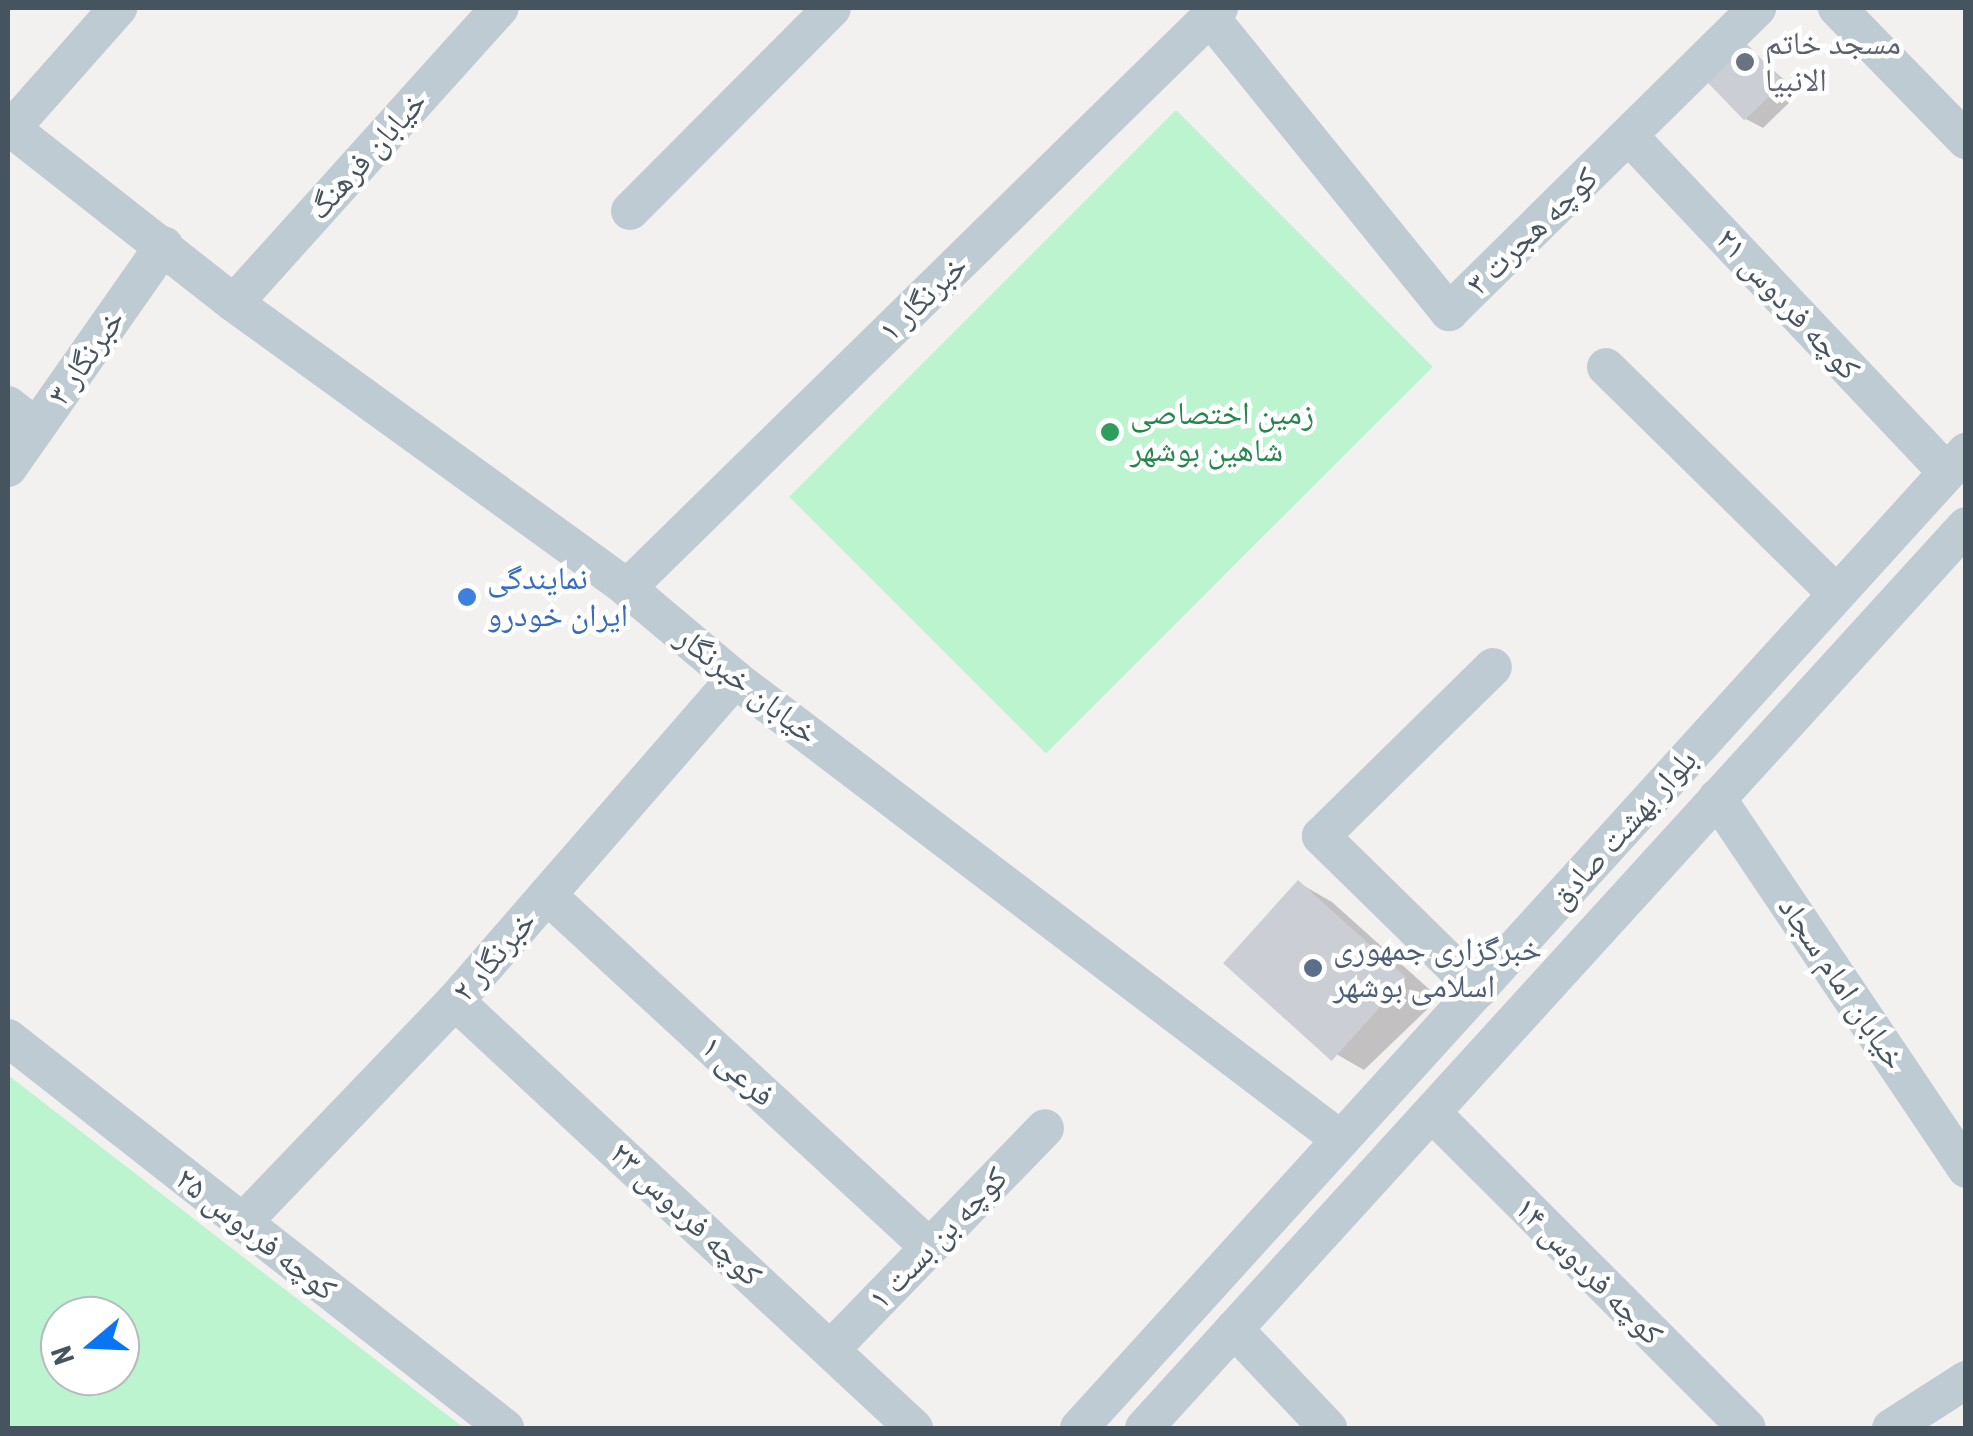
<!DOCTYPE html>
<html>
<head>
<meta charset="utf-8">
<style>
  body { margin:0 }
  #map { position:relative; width:1973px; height:1436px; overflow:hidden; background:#f3f0f0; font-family:"Roboto Condensed","Noto Naskh Arabic",sans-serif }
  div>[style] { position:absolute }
  .green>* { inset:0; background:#bbf4cf; transform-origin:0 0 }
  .shadow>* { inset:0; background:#0003 }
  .building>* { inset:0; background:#cbcfd5; transform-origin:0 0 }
  .minor>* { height:38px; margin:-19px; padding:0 19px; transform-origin:19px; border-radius:19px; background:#bfcbd3 }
  .dots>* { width:28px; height:28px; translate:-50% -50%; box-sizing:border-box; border:5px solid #fff; border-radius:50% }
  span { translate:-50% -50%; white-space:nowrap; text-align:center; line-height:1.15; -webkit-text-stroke:9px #fff; paint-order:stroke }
  .worship-label { font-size:32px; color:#5b616d }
  .left { translate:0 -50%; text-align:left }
  .street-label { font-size:32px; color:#46545f }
  .leisure-label { font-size:32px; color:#27864d }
  .shop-label { font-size:32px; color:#366cbe }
  .service-label { font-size:32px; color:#4e5e75 }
  .frame { position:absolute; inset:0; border:10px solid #46545f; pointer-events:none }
  .north { position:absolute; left:40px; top:1296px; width:100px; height:100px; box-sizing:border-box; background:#fff; border:2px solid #b5bbbf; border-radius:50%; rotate:251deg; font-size:28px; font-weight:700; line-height:40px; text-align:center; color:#46545f }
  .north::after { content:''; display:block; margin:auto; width:35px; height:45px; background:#0876f4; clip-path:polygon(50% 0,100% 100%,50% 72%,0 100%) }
</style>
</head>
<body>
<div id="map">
  <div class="green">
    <div style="left:1176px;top:110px;width:363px;height:547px;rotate:45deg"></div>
    <div style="clip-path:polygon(evenodd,8px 1075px,464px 1428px,8px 1428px,8px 1075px,60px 1316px,120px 1316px,120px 1376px,60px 1376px,60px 1316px)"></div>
  </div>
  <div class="shadow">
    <div style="clip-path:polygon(1746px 46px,1799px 93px,1763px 128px,1746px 119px)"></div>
    <div style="clip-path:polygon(1299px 883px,1332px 902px,1439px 998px,1364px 1070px,1331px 1051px)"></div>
  </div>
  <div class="building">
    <div style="left:1745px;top:42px;width:56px;height:55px;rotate:46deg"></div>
    <div style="left:1298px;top:880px;width:146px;height:112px;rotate:42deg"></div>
  </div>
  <div class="minor">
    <div style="left:1837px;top:8px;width:185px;rotate:45.7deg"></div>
    <div style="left:1210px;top:17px;width:380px;rotate:51deg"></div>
    <div style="left:1449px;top:312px;width:433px;rotate:-44.6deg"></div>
    <div style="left:8px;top:126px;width:287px;rotate:38.1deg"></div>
    <div style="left:234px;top:303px;width:485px;rotate:35.9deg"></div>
    <div style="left:627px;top:588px;width:141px;rotate:40.1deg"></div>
    <div style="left:735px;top:679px;width:761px;rotate:37.26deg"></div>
    <div style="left:11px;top:129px;width:162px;rotate:-48.5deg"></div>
    <div style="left:1629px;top:136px;width:463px;rotate:46.6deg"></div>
    <div style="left:630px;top:211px;width:286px;rotate:-45.1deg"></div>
    <div style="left:234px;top:303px;width:397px;rotate:-48deg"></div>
    <div style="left:1606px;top:367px;width:322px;rotate:44.5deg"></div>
    <div style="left:8px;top:405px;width:36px;rotate:38deg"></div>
    <div style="left:8px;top:468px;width:272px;rotate:-55deg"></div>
    <div style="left:627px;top:588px;width:829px;rotate:-44.41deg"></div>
    <div style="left:1717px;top:798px;width:447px;rotate:56.1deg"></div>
    <div style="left:547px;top:895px;width:518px;rotate:42.65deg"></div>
    <div style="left:1478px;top:990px;width:220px;rotate:-135.6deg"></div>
    <div style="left:1321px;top:836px;width:241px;rotate:-44.5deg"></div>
    <div style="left:455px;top:1001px;width:627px;rotate:42.93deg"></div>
    <div style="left:8px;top:1038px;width:632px;rotate:38.12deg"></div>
    <div style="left:1432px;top:1113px;width:445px;rotate:45deg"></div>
    <div style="left:242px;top:1223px;width:308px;rotate:-46.2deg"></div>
    <div style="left:455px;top:1001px;width:427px;rotate:-49deg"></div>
    <div style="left:1234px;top:1329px;width:137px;rotate:46.5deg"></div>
    <div style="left:832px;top:1348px;width:306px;rotate:-45.9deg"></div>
    <div style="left:1079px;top:1428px;width:1319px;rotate:-47.74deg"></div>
    <div style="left:1144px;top:1428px;width:1220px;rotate:-47.66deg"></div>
    <div style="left:1891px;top:1428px;width:89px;rotate:-32.6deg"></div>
  </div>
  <div class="dots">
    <div style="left:1745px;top:62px;background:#6b7280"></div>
    <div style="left:1110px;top:432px;background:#2e9e5b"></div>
    <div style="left:467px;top:597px;background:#3f7fe0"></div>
    <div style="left:1313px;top:968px;background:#5c6f8a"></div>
  </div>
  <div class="worship-label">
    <span class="left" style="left:1765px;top:62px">مسجد خاتم<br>الانبیا</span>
  </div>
  <div class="street-label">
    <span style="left:367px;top:155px;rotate:-48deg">خیابان فرهنگ</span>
    <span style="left:1532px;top:231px;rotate:-44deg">کوچه هجرت ۳</span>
    <span style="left:923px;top:298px;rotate:-44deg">خبرنگار ۱</span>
    <span style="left:1788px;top:304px;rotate:47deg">کوچه فردوس ۲۱</span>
    <span style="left:86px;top:357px;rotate:-55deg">خبرنگار ۳</span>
    <span style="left:747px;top:685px;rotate:38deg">خیابان خبرنگار</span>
    <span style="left:1623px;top:829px;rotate:-48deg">بلوار بهشت صادق</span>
    <span style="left:494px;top:956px;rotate:-49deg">خبرنگار ۲</span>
    <span style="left:1842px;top:983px;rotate:56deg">خیابان امام سجاد</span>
    <span style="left:738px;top:1071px;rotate:43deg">فرعی ۱</span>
    <span style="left:686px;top:1214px;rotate:43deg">کوچه فردوس ۲۳</span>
    <span style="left:256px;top:1234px;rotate:38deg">کوچه فردوس ۲۵</span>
    <span style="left:938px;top:1238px;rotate:-46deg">کوچه بن بست ۱</span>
    <span style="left:1589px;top:1271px;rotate:45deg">کوچه فردوس ۱۴</span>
  </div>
  <div class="leisure-label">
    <span class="left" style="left:1130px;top:432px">زمین اختصاصی<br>شاهین بوشهر</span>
  </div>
  <div class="shop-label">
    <span class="left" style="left:487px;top:597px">نمایندگی<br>ایران خودرو</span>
  </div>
  <div class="service-label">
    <span class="left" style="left:1333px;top:968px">خبرگزاری جمهوری<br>اسلامی بوشهر</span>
  </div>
  <div class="frame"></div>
  <div class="north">N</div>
</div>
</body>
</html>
